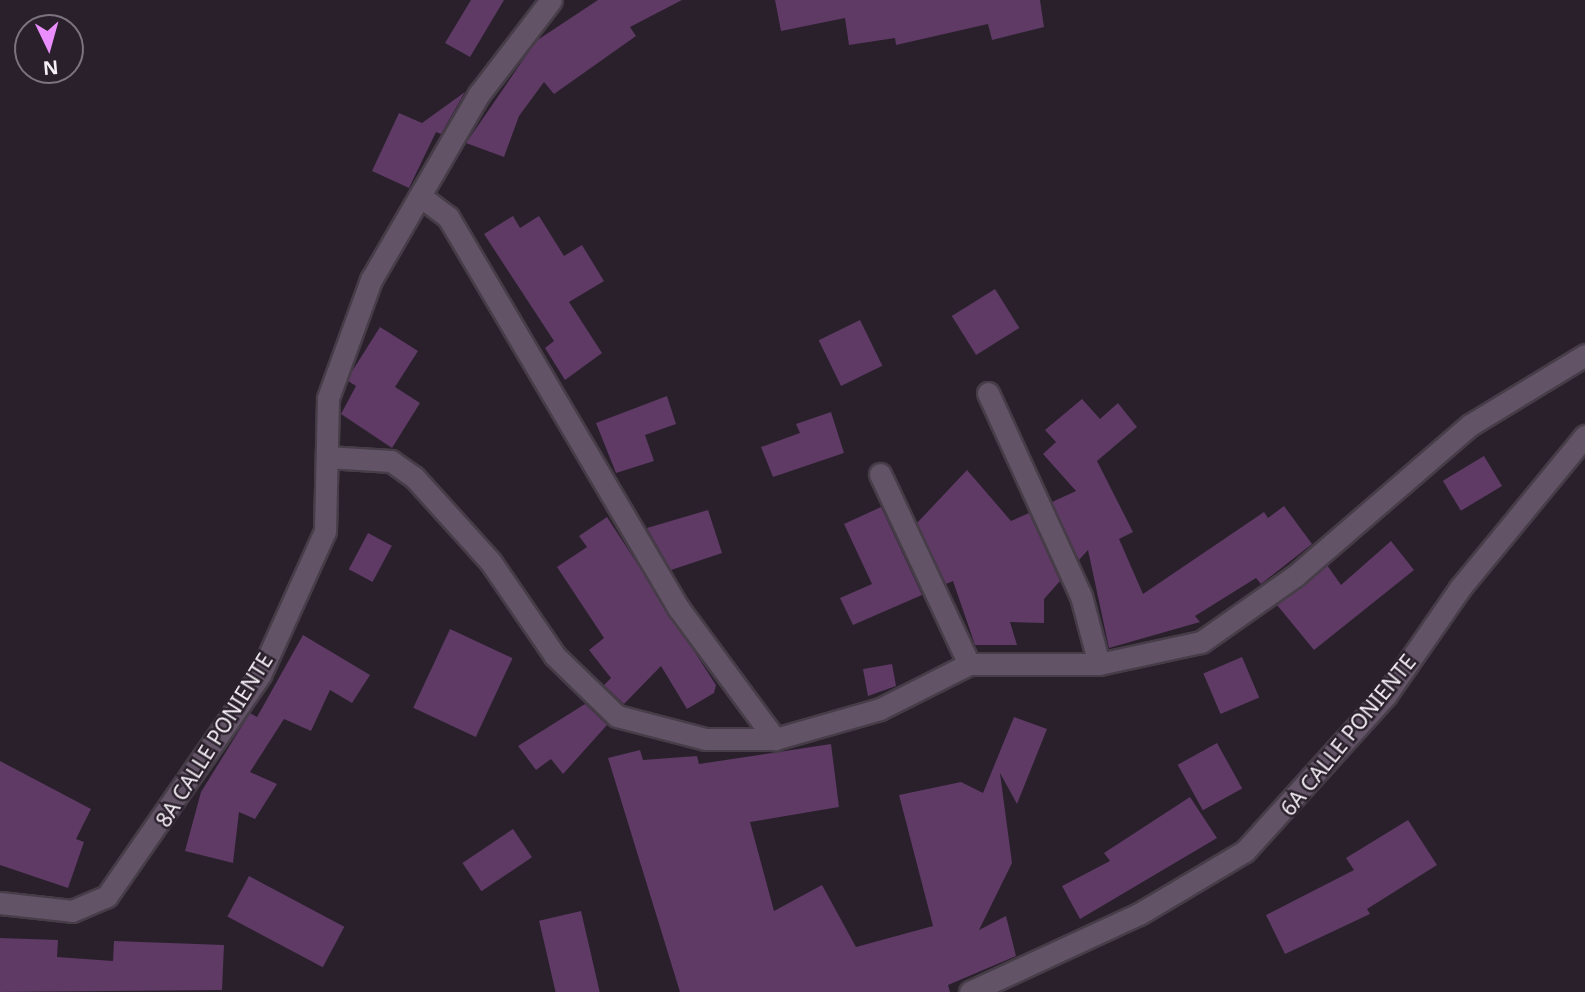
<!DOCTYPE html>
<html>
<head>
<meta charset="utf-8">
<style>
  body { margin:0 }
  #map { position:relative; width:1585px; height:992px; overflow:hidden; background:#29202b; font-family:"Noto Sans",sans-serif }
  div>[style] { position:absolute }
  .building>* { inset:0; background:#5e3a65; transform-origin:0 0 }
  .roads { filter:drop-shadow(2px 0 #463d48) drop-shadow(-2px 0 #463d48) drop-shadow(0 2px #463d48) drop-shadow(0 -2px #463d48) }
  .minor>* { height:21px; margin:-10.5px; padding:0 10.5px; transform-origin:10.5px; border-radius:10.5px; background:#635366 }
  span { translate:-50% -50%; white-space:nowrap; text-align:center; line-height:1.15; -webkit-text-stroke:5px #29202b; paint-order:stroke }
  .street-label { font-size:21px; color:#f6eff7 }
  .north { position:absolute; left:14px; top:14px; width:70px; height:70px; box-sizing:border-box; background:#29202b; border:2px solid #7b737d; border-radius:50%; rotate:175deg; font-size:19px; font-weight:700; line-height:28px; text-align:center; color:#f6eff7 }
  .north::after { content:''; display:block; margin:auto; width:24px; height:32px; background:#ea8dfd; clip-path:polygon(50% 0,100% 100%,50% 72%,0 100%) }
</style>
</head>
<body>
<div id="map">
  <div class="building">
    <div style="clip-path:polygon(471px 0,504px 0,470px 57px,445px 43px)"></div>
    <div style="clip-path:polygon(598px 0,682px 0,630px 27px,636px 36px,554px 94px,544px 82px,519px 116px,504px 157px,466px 143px,536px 41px)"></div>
    <div style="clip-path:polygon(775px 0,1040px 0,1044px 27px,992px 40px,988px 24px,896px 45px,895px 38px,849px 45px,845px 18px,781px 31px)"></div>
    <div style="clip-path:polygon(465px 92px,441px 134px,436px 132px,409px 188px,372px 171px,399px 113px,422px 123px)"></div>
    <div style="clip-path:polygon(513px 216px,520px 228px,539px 216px,564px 256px,582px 245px,604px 281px,569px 302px,602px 353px,565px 380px,545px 348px,554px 341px,484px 234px)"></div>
    <div style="left:995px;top:289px;width:46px;height:51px;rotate:58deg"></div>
    <div style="left:860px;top:320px;width:51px;height:46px;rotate:64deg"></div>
    <div style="clip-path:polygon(380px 327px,418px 351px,395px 387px,420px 403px,392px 448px,341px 414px,356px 386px,348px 381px,351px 373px)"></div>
    <div style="clip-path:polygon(667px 396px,676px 424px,645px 435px,654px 461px,616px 473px,596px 423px)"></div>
    <div style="clip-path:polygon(1082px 399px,1100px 419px,1118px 403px,1137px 427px,1097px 461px,1133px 532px,1119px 539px,1143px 594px,1264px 512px,1268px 518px,1284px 506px,1312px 544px,1261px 584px,1256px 578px,1195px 616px,1200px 622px,1109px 648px,1088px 550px,1079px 560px,1052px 502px,1076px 491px,1043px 454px,1056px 442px,1045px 430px)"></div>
    <div style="clip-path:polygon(831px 412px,844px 453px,773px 477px,761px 447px,800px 433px,796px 424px)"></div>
    <div style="left:1484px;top:456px;width:35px;height:48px;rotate:59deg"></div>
    <div style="clip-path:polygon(967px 470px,1011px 521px,1029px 513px,1060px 581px,1044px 599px,1044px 623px,1010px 622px,1017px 645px,975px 645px,953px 581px,946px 584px,917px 523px)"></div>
    <div style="clip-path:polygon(881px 507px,922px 595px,853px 625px,840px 598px,872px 584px,844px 524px)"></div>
    <div style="clip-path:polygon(708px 510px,722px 553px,671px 570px,647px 528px)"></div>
    <div style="clip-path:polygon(607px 517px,716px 685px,714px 693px,687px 709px,661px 666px,624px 704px,604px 685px,611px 678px,589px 650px,604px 638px,557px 567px,587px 547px,579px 536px)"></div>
    <div style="left:368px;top:533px;width:27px;height:41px;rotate:28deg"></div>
    <div style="clip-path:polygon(1391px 541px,1414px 570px,1314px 650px,1277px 605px,1327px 565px,1341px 585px)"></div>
    <div style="left:450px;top:629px;width:69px;height:87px;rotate:25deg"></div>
    <div style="clip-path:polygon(303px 635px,370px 675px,352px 703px,330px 690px,311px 731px,284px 719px,250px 772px,277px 784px,255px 819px,239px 812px,233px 863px,185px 851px,201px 792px,250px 713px,257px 717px)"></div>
    <div style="left:1242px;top:657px;width:44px;height:42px;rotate:67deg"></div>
    <div style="clip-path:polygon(892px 664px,896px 686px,868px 696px,863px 669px)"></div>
    <div style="clip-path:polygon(585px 704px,607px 725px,563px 774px,551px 759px,536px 770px,518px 746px)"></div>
    <div style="clip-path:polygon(1014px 717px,1047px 729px,1017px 804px,1000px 773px,1012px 863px,979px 930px,1006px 916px,1016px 956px,948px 985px,950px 992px,680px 992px,608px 758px,640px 750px,643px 760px,697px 756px,699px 764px,831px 744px,839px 807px,750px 822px,774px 911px,822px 885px,856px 947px,933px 926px,899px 795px,961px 782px,983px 793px)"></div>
    <div style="left:1217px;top:743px;width:52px;height:45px;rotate:61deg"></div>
    <div style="clip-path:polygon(0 761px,91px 809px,76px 839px,84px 842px,68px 888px,0 865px)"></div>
    <div style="clip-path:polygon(1190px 797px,1217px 838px,1080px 919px,1062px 886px,1110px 861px,1104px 853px)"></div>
    <div style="clip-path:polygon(1408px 820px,1437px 865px,1367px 909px,1370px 914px,1285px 954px,1266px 915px,1354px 870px,1346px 858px)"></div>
    <div style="left:513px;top:829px;width:34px;height:61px;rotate:56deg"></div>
    <div style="left:249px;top:876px;width:108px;height:46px;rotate:28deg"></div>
    <div style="left:581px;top:911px;width:83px;height:43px;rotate:77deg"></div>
    <div style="clip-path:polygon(0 938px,58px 940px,57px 957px,113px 961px,114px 941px,224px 945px,222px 990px,0 992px)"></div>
  </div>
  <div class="roads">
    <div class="minor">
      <div style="left:420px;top:196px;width:35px;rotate:37deg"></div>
      <div style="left:448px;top:217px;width:455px;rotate:59.5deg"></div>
      <div style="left:679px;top:609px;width:162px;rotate:53.6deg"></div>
      <div style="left:988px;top:393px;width:223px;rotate:65.4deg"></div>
      <div style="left:1081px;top:596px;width:70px;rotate:75.2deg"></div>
      <div style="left:327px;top:457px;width:64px;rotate:3.6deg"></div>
      <div style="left:391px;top:461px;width:28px;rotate:35deg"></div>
      <div style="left:414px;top:477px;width:113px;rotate:47.9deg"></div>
      <div style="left:490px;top:561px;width:115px;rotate:55.6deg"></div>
      <div style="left:555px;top:656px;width:86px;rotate:44.1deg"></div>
      <div style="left:617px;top:716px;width:91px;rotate:14.6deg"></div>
      <div style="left:705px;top:739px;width:70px"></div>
      <div style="left:775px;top:739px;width:109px;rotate:-15.9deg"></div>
      <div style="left:880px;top:709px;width:100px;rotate:-26.8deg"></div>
      <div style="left:969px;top:664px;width:130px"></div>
      <div style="left:1099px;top:664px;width:104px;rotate:-12.2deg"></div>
      <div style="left:1201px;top:642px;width:115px;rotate:-35.1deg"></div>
      <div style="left:1295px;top:576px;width:231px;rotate:-40.8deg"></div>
      <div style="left:1470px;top:425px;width:135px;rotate:-31.3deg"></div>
      <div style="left:880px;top:474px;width:210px;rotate:64.9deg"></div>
      <div style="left:0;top:903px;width:72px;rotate:6.3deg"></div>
      <div style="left:72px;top:911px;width:38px;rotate:-23deg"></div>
      <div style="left:107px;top:896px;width:269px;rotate:-55.3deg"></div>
      <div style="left:260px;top:675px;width:158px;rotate:-65.7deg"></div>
      <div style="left:325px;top:531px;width:133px;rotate:-88.7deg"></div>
      <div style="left:328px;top:398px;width:126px;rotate:-70deg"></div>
      <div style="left:371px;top:280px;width:215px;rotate:-59.9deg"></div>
      <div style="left:479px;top:94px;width:118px;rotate:-52.5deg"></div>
      <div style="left:970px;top:992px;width:186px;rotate:-24.8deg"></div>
      <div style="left:1139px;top:914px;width:123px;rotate:-30.7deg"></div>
      <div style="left:1245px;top:851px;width:210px;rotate:-47.9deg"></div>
      <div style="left:1386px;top:695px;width:130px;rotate:-55.3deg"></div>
      <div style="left:1460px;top:588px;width:197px;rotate:-50.6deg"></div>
    </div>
  </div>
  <div class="street-label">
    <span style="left:1348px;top:735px;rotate:-51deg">6A CALLE PONIENTE</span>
    <span style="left:214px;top:740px;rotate:-58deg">8A CALLE PONIENTE</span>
  </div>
  <div class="north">N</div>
</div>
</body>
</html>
